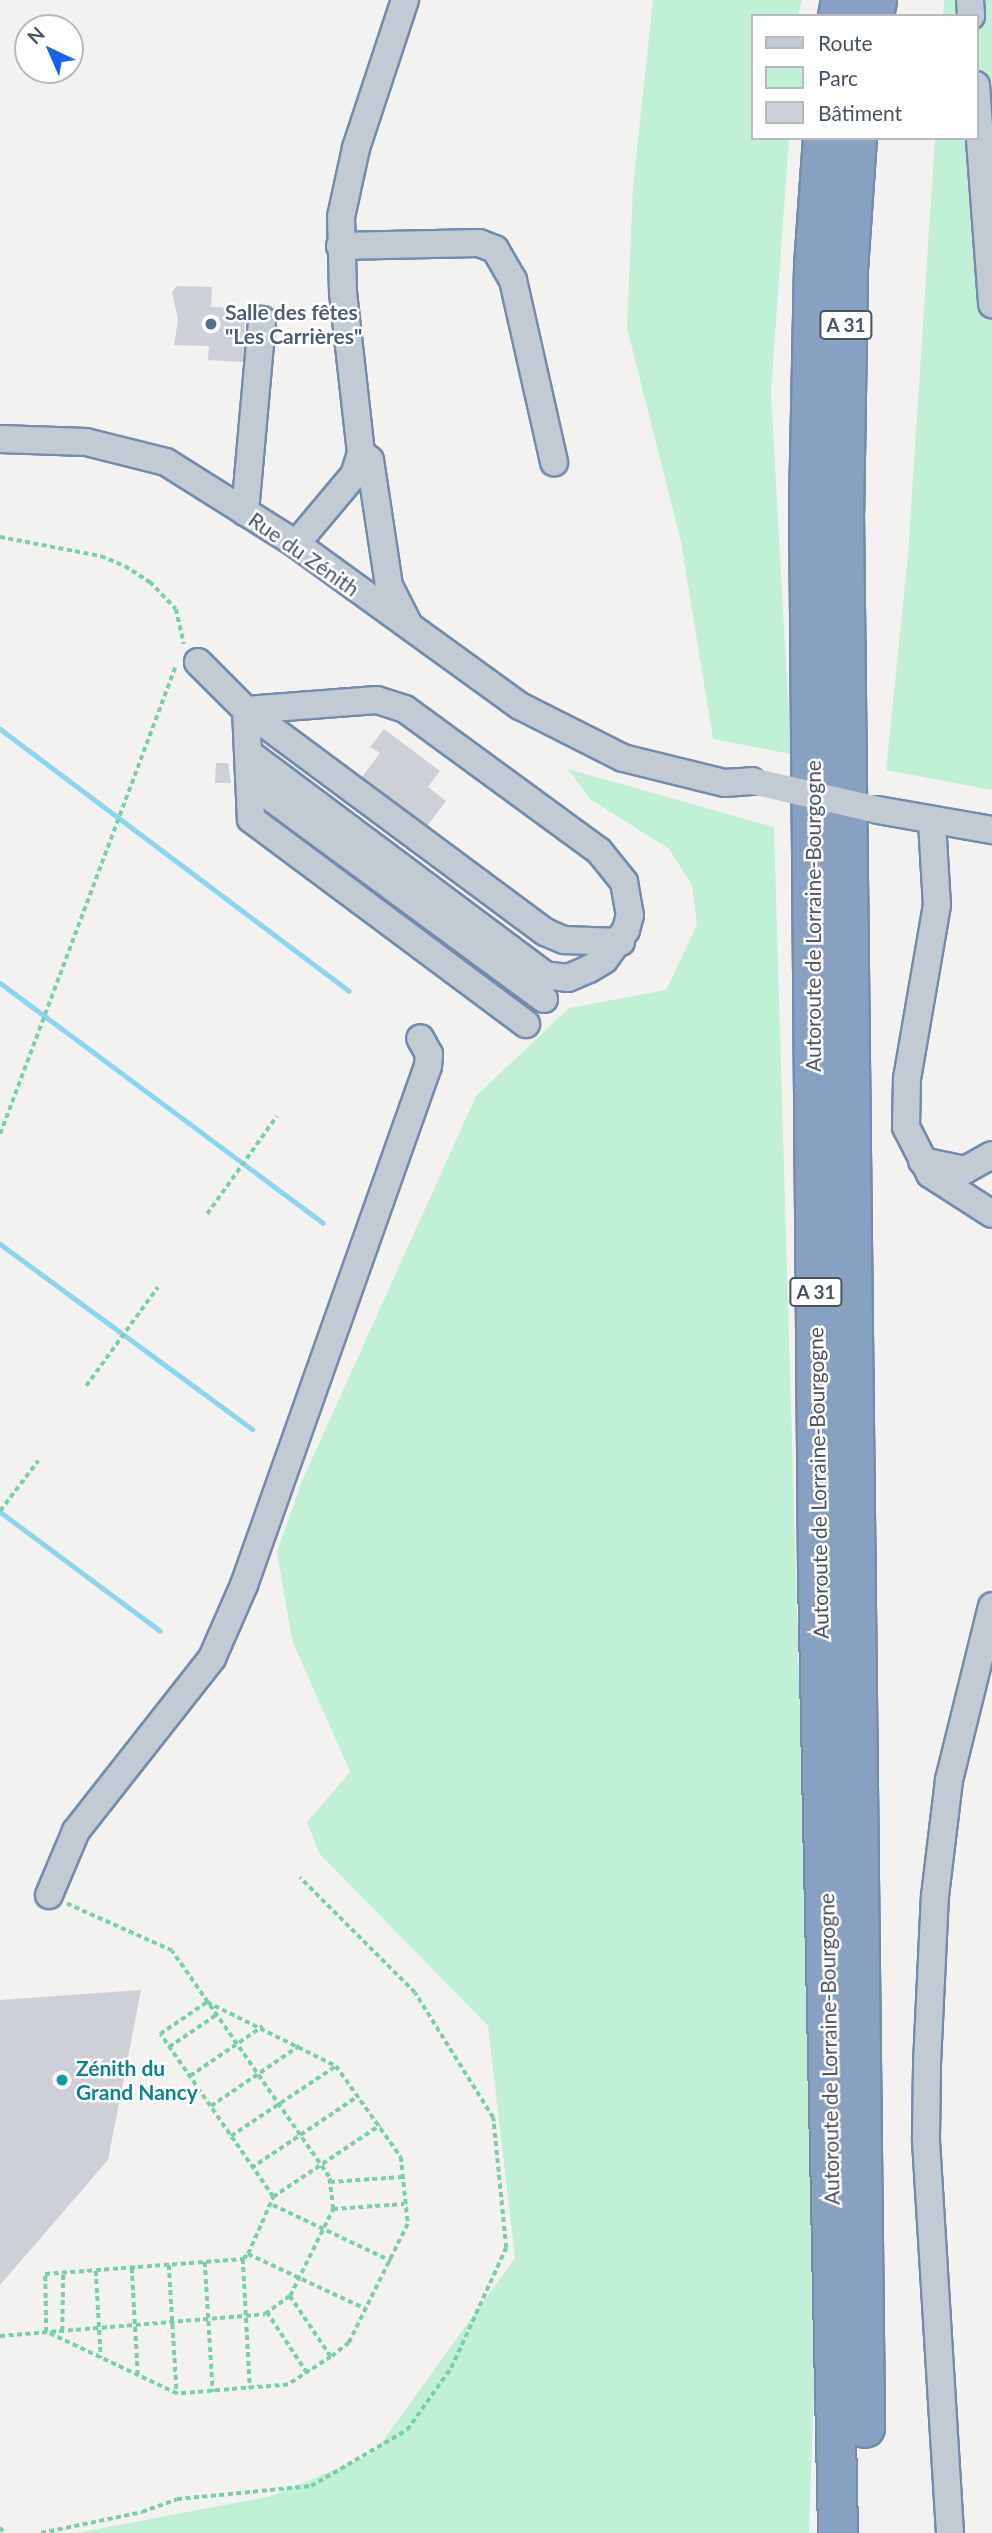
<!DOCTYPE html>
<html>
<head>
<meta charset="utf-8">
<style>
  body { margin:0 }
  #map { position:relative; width:992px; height:2533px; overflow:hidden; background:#f4f2f1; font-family:Lato,sans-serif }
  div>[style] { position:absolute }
  .green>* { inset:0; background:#c0f1d6 }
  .stream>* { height:5px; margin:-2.5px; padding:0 2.5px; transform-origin:2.5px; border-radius:2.5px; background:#8cd5ef }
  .building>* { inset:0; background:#cdd0d7 }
  .path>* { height:3.5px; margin-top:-1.75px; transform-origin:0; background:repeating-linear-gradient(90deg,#76d1aa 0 5px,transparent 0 8.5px) }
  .roads { filter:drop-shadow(2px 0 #738bad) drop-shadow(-2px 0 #738bad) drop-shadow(0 2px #738bad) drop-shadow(0 -2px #738bad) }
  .minor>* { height:26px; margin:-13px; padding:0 13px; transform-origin:13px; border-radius:13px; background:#c2cbd3 }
  .highway>* { height:38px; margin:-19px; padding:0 19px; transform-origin:19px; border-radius:19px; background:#88a0c1 }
  .minor-bridge>* { height:26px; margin:-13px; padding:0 13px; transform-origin:13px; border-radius:13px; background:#c2cbd3 }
  .dots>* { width:19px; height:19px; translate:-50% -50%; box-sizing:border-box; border:4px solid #fff; border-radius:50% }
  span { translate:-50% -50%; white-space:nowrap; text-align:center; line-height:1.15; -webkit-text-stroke:5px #fff; paint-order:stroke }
  .shield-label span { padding:2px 5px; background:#fff; border:2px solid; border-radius:5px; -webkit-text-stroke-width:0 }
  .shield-label { font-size:19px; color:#485360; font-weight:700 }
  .service-label { font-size:21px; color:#4e5e75; font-weight:700 }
  .left { translate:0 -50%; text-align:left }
  .street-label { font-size:21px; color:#485360 }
  .culture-label { font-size:21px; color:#0d838f; font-weight:700 }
  .legend { position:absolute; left:751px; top:14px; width:228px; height:126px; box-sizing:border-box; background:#fff; border:2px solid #b6babf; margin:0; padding:9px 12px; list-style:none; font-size:21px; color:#485360 }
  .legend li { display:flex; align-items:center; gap:14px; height:35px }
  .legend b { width:35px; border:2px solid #b6babf }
  .north { position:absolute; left:14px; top:14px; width:70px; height:70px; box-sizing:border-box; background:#fff; border:2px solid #b6babf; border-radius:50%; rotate:316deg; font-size:19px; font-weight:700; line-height:28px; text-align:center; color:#485360 }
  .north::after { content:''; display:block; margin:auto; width:24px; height:32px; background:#1465eb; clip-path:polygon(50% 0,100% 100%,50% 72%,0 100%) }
</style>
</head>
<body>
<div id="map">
  <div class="green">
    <div style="clip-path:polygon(653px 0,802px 0,798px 16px,752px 16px,752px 138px,789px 138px,771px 392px,791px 754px,713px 739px,681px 542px,627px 328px,633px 186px)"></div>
    <div style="clip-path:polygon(944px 0,992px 0,992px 790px,886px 770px,908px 555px,935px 138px,976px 138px,976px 16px,943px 16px)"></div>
    <div style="clip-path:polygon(568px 769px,774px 827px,809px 2020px,814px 2386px,809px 2533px,76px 2533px,272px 2496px,374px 2453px,515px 2258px,488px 2026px,319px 1853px,307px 1822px,350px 1772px,292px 1640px,277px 1552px,302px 1481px,476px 1096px,569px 1008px,666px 990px,697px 925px,692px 885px,669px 849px,590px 799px)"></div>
  </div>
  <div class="stream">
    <div style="left:0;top:729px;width:436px;rotate:36.9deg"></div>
    <div style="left:0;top:983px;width:402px;rotate:36.6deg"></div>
    <div style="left:0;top:1244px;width:313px;rotate:36.3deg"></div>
    <div style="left:0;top:1512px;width:199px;rotate:36.6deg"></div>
  </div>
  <div class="building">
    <div style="clip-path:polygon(177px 286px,212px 287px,211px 307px,245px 308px,244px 347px,250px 346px,245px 362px,208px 360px,209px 346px,174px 345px,178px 320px,172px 292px)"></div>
    <div style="clip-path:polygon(384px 729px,440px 771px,428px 787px,446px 801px,421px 834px,356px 785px,380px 753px,370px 747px)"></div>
    <div style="clip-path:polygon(216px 763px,228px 763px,231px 783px,215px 783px)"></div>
    <div style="clip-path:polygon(141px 1990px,108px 2160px,0 2285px,0 2000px)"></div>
  </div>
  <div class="path">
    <div style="left:0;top:537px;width:103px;rotate:10.7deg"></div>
    <div style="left:101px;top:556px;width:26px;rotate:23deg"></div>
    <div style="left:125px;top:566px;width:30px;rotate:33deg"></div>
    <div style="left:150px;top:582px;width:37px;rotate:46deg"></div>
    <div style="left:176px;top:609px;width:36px;rotate:77deg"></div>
    <div style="left:0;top:1134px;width:501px;rotate:-69.43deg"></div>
    <div style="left:207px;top:1214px;width:120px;rotate:-54.5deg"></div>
    <div style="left:86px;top:1386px;width:122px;rotate:-54deg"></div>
    <div style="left:0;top:1511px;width:63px;rotate:-52.8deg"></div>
    <div style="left:207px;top:2002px;width:144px;rotate:26.4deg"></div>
    <div style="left:336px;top:2066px;width:112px;rotate:54.5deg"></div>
    <div style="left:401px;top:2157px;width:67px;rotate:84deg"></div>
    <div style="left:408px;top:2224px;width:133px;rotate:116.4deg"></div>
    <div style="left:349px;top:2343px;width:23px;rotate:142deg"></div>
    <div style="left:331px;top:2357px;width:51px;rotate:146.9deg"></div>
    <div style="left:288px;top:2385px;width:111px;rotate:175.4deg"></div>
    <div style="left:177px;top:2394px;width:145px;rotate:-154.7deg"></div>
    <div style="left:46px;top:2332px;width:58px;rotate:-91deg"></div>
    <div style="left:45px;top:2274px;width:199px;rotate:-4.3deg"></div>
    <div style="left:243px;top:2259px;width:7px;rotate:-45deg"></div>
    <div style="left:248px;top:2254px;width:62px;rotate:-66.3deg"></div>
    <div style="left:273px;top:2197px;width:198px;rotate:-124.7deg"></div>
    <div style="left:160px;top:2034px;width:57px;rotate:-34.2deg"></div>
    <div style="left:169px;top:2047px;width:57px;rotate:-34.2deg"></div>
    <div style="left:190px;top:2076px;width:88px;rotate:-34.4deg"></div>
    <div style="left:211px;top:2106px;width:107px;rotate:-34.3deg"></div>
    <div style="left:231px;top:2136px;width:126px;rotate:-33.7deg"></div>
    <div style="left:251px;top:2168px;width:129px;rotate:-33.9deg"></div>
    <div style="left:330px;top:2182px;width:72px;rotate:-4deg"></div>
    <div style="left:273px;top:2197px;width:129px;rotate:-33.9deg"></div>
    <div style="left:273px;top:2205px;width:131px;rotate:25.4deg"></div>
    <div style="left:333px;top:2209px;width:71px;rotate:-4deg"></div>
    <div style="left:248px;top:2254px;width:130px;rotate:25deg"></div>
    <div style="left:243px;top:2259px;width:129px;rotate:86.9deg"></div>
    <div style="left:205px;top:2262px;width:130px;rotate:86.5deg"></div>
    <div style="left:169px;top:2265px;width:129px;rotate:86.5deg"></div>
    <div style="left:132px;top:2268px;width:108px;rotate:86.8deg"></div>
    <div style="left:96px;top:2271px;width:87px;rotate:86.7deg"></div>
    <div style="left:290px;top:2296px;width:73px;rotate:56.1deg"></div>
    <div style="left:267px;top:2312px;width:73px;rotate:56.7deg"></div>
    <div style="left:62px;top:2331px;width:57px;rotate:-89deg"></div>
    <div style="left:0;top:2336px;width:266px;rotate:-4.7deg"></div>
    <div style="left:265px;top:2314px;width:31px;rotate:-36deg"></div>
    <div style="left:290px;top:2296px;width:97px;rotate:-63.7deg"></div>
    <div style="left:333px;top:2209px;width:32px;rotate:-97deg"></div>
    <div style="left:329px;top:2177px;width:275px;rotate:-124.8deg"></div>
    <div style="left:172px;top:1951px;width:115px;rotate:-155.9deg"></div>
    <div style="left:0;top:2528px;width:7px;rotate:45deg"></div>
    <div style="left:41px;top:2533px;width:103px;rotate:-11.7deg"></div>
    <div style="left:142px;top:2512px;width:37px;rotate:-20deg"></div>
    <div style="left:177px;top:2499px;width:135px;rotate:-5.5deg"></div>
    <div style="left:311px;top:2486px;width:111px;rotate:-30.3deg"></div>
    <div style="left:407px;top:2430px;width:76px;rotate:-54.6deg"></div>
    <div style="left:451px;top:2368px;width:132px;rotate:-65.4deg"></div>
    <div style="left:506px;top:2248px;width:131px;rotate:-95.7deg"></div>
    <div style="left:493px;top:2118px;width:147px;rotate:-122deg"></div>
    <div style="left:415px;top:1993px;width:163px;rotate:-135deg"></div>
  </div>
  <div class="roads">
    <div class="minor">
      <div style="left:970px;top:0;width:16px;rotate:86deg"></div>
      <div style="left:976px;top:85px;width:220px;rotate:85.8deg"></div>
      <div style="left:340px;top:246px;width:139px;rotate:-1.2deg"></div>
      <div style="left:479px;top:243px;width:17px;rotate:21deg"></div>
      <div style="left:495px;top:249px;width:36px;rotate:60deg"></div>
      <div style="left:513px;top:280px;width:187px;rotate:77.3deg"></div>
      <div style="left:0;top:439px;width:86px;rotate:2deg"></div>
      <div style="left:86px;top:442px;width:82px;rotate:14deg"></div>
      <div style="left:166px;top:462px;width:154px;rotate:32.2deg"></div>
      <div style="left:296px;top:544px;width:276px;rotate:35.9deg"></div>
      <div style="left:520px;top:706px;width:115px;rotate:26.8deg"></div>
      <div style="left:623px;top:758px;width:105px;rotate:13.8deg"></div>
      <div style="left:725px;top:783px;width:27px;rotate:-4deg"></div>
      <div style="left:361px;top:453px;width:11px;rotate:38deg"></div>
      <div style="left:370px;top:460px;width:127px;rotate:81.4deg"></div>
      <div style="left:389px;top:586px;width:44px;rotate:62.9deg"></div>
      <div style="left:245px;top:512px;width:193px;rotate:-84.9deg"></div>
      <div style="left:296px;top:544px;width:90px;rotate:-50deg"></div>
      <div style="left:354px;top:475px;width:23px;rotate:-72deg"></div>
      <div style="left:361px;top:453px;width:162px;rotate:-96.4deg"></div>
      <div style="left:343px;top:292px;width:75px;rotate:-91.5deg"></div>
      <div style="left:341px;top:217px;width:71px;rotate:-77.7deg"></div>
      <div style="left:356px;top:148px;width:156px;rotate:-71.7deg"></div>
      <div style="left:198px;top:662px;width:68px;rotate:45deg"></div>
      <div style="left:246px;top:710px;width:109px;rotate:87.4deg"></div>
      <div style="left:251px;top:819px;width:343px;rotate:36.7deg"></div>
      <div style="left:246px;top:710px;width:131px;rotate:-4.4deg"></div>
      <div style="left:377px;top:700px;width:29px;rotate:18deg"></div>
      <div style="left:405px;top:709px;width:240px;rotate:36.2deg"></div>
      <div style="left:599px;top:851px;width:40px;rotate:51deg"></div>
      <div style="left:624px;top:882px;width:34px;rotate:80deg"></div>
      <div style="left:630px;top:915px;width:16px;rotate:105deg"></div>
      <div style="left:626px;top:930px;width:37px;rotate:126deg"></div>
      <div style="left:604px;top:960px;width:17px;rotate:149deg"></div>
      <div style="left:589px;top:969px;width:23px;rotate:157deg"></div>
      <div style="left:568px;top:978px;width:23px;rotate:-173deg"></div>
      <div style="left:545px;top:975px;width:366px;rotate:-143.2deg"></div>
      <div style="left:246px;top:710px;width:372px;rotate:36.6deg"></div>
      <div style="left:545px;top:932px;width:21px;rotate:23deg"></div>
      <div style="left:564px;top:940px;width:57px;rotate:2deg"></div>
      <div style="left:251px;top:783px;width:364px;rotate:36.4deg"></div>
      <div style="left:878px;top:810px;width:116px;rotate:10deg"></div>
      <div style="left:932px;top:822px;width:83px;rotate:86.6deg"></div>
      <div style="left:937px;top:905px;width:177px;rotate:99.8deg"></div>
      <div style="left:907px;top:1079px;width:48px;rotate:91.2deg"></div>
      <div style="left:906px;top:1127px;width:53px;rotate:62.9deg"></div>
      <div style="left:930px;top:1174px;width:74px;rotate:32.8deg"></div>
      <div style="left:922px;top:1161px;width:44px;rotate:11.8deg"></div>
      <div style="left:965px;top:1170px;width:31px;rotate:-29deg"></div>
      <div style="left:49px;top:1895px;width:69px;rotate:-67.1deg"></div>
      <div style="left:76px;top:1831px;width:220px;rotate:-51.8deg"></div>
      <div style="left:212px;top:1658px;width:80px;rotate:-66.3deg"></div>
      <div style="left:244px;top:1585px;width:551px;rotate:-70.48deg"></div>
      <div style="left:428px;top:1066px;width:12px;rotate:-85deg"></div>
      <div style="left:429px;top:1054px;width:18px;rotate:-119deg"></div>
      <div style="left:950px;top:2533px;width:396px;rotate:-93.5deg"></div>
      <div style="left:926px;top:2138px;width:74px;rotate:-89.2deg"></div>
      <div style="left:927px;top:2064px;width:168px;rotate:-87.3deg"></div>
      <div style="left:935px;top:1896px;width:117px;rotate:-83.1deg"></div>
      <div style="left:949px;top:1780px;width:179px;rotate:-76.1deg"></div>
    </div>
    <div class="highway">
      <div style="left:838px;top:16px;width:16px;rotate:-79deg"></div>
      <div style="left:874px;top:16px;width:16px;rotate:-79deg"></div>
      <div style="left:823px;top:138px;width:129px;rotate:94deg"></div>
      <div style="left:814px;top:267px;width:230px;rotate:91.2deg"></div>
      <div style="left:809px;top:497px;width:1080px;rotate:89.52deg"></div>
      <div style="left:818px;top:1577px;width:956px;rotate:88.8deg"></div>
      <div style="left:857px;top:138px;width:131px;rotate:93.9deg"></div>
      <div style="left:848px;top:269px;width:243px;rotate:90.9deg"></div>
      <div style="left:844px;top:512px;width:1916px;rotate:89.37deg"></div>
    </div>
  </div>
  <div class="minor-bridge">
    <div style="left:752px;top:781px;width:129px;rotate:13deg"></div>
  </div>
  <div class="dots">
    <div style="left:211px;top:324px;background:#5c6f8a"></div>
    <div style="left:62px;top:2080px;background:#0f9aa8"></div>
  </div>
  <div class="shield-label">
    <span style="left:846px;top:325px">A 31</span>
    <span style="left:816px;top:1292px">A 31</span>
  </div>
  <div class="service-label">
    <span class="left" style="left:225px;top:324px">Salle des fêtes<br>"Les Carrières"</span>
  </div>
  <div class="street-label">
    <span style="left:304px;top:554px;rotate:35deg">Rue du Zénith</span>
    <span style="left:813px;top:916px;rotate:-90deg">Autoroute de Lorraine-Bourgogne</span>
    <span style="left:818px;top:1483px;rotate:-91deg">Autoroute de Lorraine-Bourgogne</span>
    <span style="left:829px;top:2049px;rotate:-91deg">Autoroute de Lorraine-Bourgogne</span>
  </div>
  <div class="culture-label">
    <span class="left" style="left:76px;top:2080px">Zénith du<br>Grand Nancy</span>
  </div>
  <ul class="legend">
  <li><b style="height:9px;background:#c2cbd3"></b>Route</li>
  <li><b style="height:19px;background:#c0f1d6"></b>Parc</li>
  <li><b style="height:19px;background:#cdd0d7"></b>Bâtiment</li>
  </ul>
  <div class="north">N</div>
</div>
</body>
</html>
